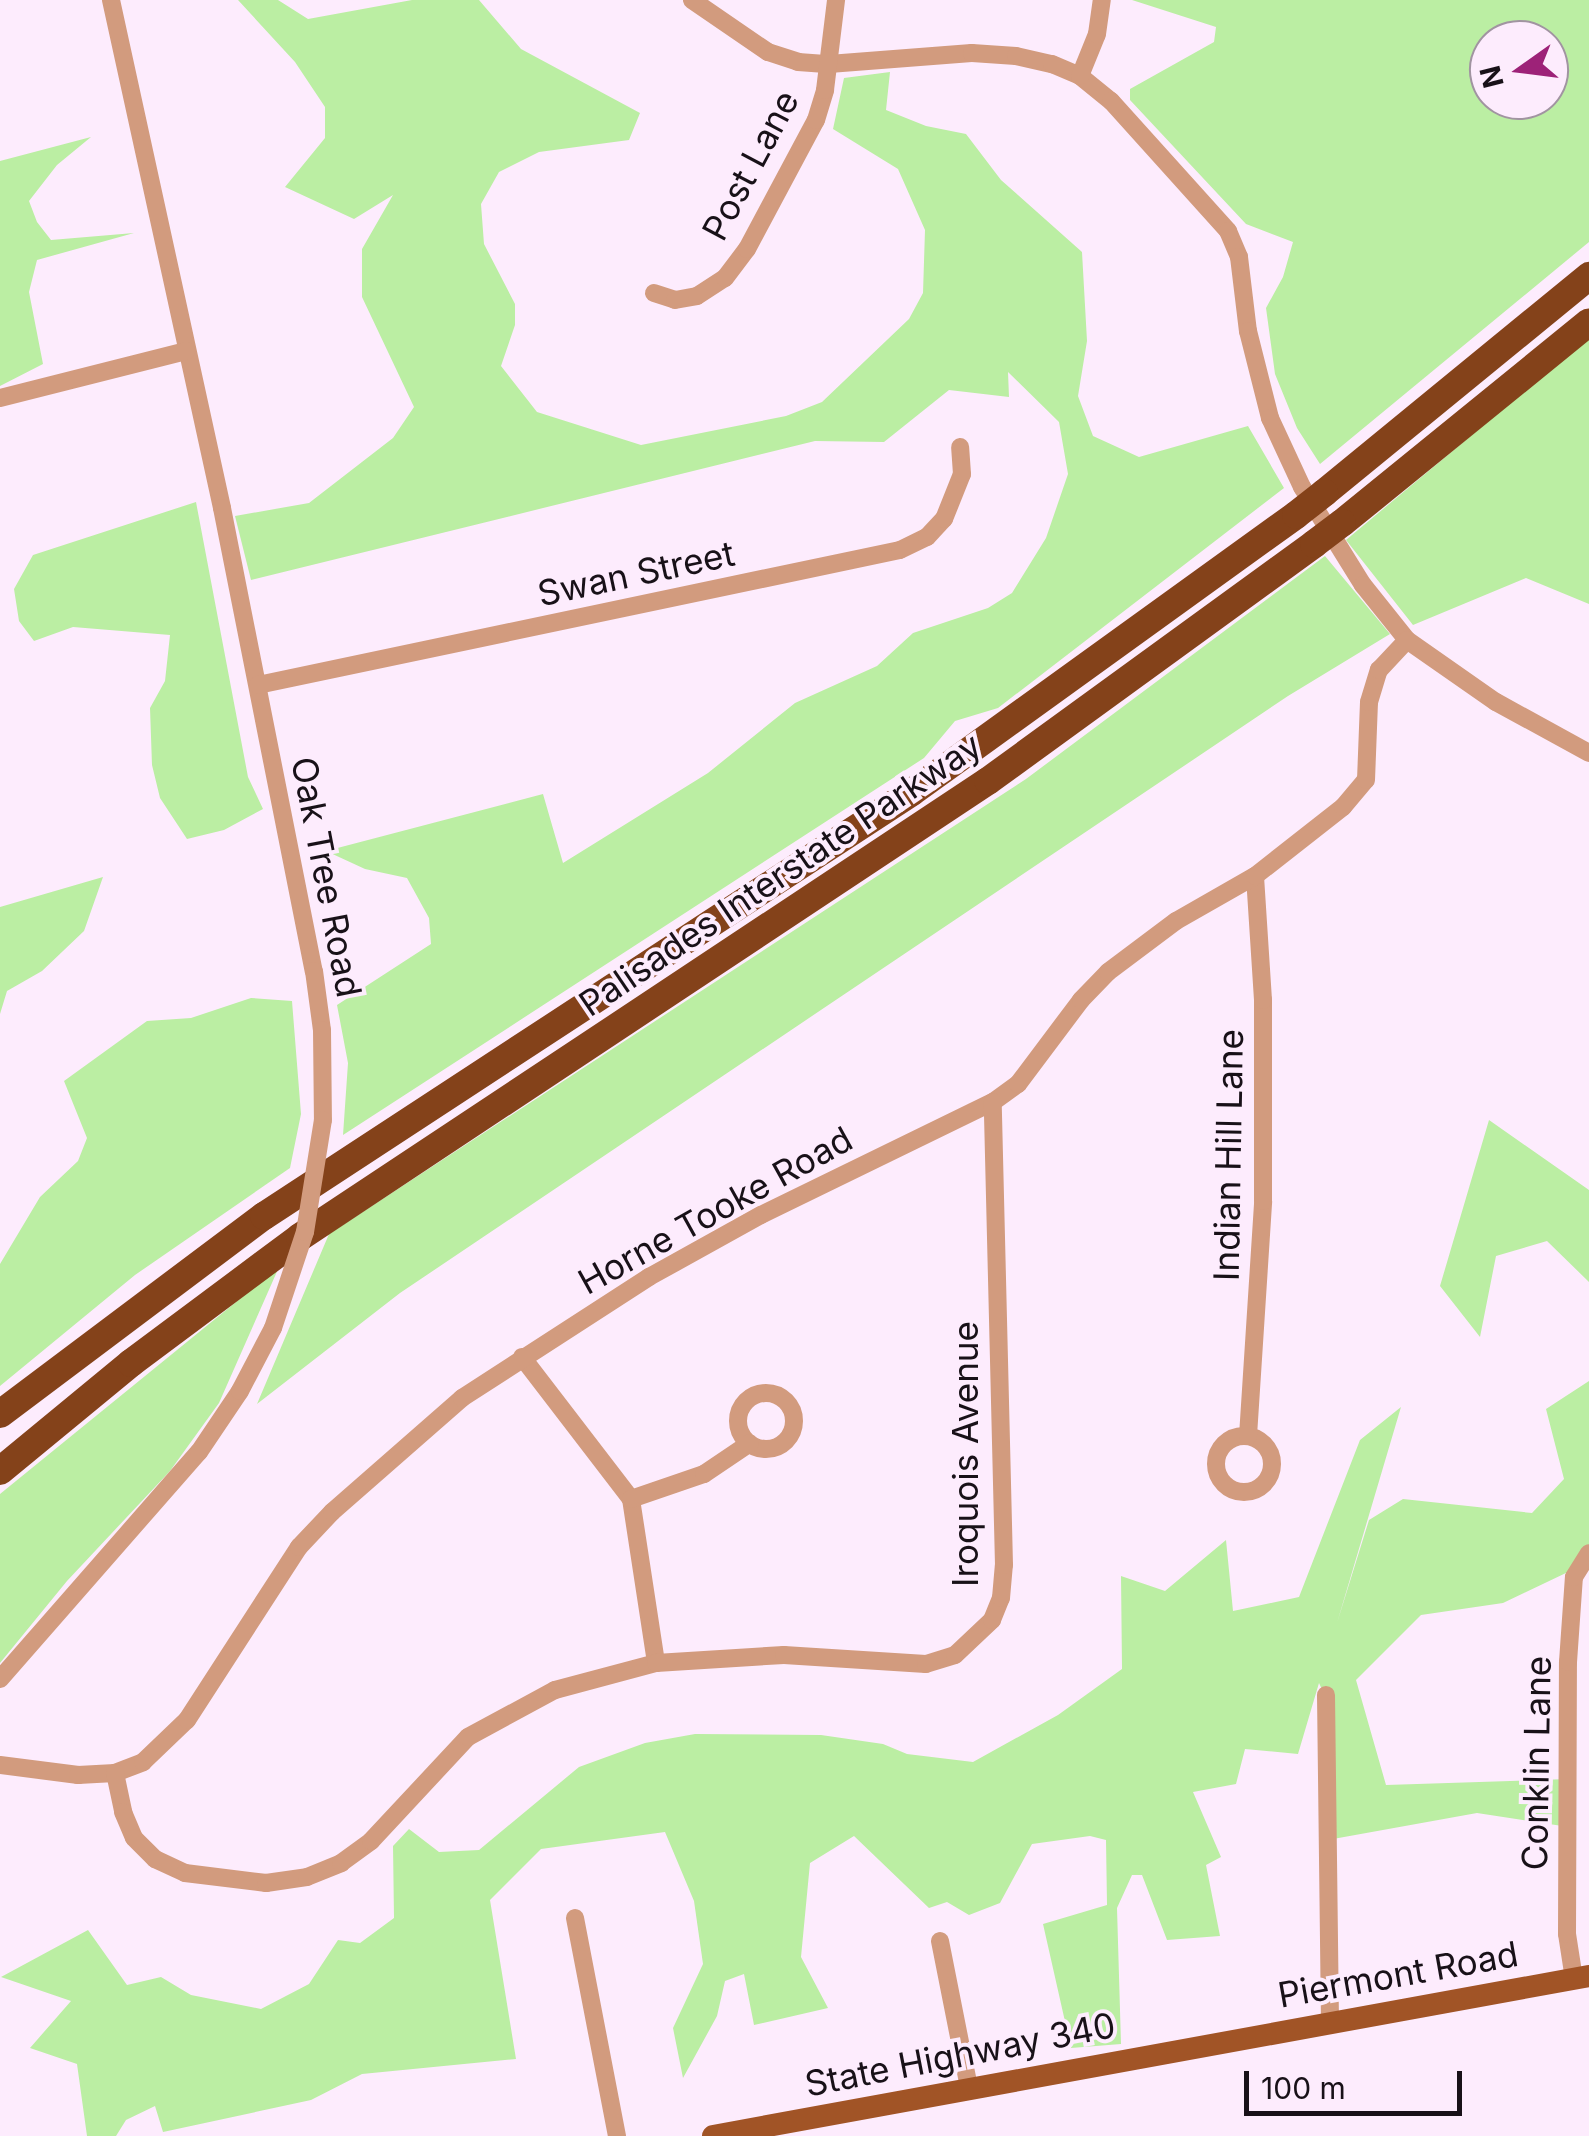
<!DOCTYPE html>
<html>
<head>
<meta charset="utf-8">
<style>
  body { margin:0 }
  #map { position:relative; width:1589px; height:2136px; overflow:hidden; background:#fdecfd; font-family:Inter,sans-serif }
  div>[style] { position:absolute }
  .green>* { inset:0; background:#bbeea3 }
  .minor>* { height:18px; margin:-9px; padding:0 9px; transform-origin:9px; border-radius:9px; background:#d29b7e }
  .minor>.ring { margin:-9px; padding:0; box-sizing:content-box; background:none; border:18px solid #d29b7e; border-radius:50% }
  .major>* { height:22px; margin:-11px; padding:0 11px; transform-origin:11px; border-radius:11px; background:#a15426 }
  .highway>* { height:28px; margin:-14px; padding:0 14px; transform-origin:14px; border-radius:14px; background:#84421a }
  .minor-bridge>* { height:18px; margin:-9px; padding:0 9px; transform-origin:9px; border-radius:9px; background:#d29b7e }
  .highway-bridge>* { height:28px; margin:-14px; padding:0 14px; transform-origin:14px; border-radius:14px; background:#84421a }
  span { translate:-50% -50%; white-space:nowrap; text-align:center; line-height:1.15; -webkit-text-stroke:8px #fdecfd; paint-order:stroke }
  .street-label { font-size:35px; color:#181118 }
  .north { position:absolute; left:1469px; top:20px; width:100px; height:100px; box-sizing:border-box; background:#fdecfd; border:2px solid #a194a1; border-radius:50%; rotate:256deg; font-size:28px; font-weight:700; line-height:40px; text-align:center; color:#181118 }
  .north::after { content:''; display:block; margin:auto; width:35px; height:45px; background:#9d2278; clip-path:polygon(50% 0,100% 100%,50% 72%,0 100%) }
  .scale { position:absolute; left:1244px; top:2071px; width:218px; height:45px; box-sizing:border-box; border:5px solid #181118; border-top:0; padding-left:12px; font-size:30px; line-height:35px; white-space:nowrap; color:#181118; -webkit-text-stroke:8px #fdecfd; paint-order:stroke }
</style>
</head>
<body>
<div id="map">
  <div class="green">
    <div style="clip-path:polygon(238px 0,278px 0,308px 19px,412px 0,479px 0,521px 49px,640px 113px,629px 140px,539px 152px,499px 172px,481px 204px,484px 244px,515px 304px,515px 325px,501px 366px,537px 412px,641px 445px,786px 416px,822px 402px,909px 319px,923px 293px,925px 230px,898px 169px,833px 129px,844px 78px,890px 72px,886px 110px,926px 126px,966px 134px,1001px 180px,1082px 252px,1087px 341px,1078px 396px,1093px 436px,1139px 457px,1248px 426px,1284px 488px,998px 708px,955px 721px,924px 758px,343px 1135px,348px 1063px,337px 1005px,431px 944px,429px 918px,407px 878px,365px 869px,326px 851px,543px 794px,563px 863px,708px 773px,795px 703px,877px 666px,913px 633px,988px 608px,1012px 593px,1046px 538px,1068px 474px,1059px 422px,1008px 372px,1009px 397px,949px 390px,884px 442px,815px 441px,251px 580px,235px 516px,309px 503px,393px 438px,414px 407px,362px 297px,362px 249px,393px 195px,354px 219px,285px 187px,325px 138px,325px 107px,295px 62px)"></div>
    <div style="clip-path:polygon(evenodd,1132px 0,1589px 0,1589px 242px,1320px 464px,1297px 428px,1275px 374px,1266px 308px,1283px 277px,1293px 242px,1246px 224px,1130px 100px,1130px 89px,1214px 42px,1216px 27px,1132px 0,1489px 40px,1549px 40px,1549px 100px,1489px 100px,1489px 40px)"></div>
    <div style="clip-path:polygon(91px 137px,57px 165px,29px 201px,37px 222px,51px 240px,134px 233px,37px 260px,29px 292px,43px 364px,0 386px,0 161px)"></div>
    <div style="clip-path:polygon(1589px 337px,1589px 604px,1526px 578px,1413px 625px,1346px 540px)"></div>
    <div style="clip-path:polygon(196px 502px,248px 777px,263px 809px,224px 830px,187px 839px,160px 798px,152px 765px,150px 708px,165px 681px,170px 635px,73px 627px,34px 641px,19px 621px,14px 589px,33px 555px)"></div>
    <div style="clip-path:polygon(1325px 556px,1390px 634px,1288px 696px,400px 1293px,257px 1404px,329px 1234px,1026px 779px)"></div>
    <div style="clip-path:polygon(103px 877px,84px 931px,42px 971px,7px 991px,0 1014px,0 907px)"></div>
    <div style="clip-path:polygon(251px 998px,292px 1001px,301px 1114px,290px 1168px,135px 1275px,0 1386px,0 1264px,40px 1197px,78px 1161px,87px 1138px,64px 1081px,147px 1021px,191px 1018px)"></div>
    <div style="clip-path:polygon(1489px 1120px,1589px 1190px,1589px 1282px,1547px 1241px,1496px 1256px,1480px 1337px,1440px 1286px)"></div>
    <div style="clip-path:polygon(279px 1267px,219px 1403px,170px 1471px,67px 1581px,0 1663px,0 1494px)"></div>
    <div style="clip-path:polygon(1589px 1381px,1589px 1562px,1503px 1603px,1421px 1615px,1356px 1680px,1386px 1785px,1569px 1779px,1569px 1827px,1477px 1813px,1333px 1839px,1334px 1716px,1319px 1683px,1298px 1754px,1245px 1749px,1236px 1784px,1193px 1792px,1221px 1857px,1206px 1865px,1220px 1936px,1167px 1940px,1142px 1875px,1132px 1875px,1117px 1908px,1121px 2044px,1071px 2048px,1043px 1924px,1107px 1905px,1106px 1840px,1090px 1836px,1032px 1844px,1000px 1903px,969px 1915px,947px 1902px,929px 1908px,854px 1836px,810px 1863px,801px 1957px,828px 2008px,754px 2025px,744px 1974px,725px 1981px,717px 2016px,683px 2078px,673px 2028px,703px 1964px,694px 1901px,665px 1832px,541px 1849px,490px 1900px,516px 2059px,362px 2074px,311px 2100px,163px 2132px,155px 2106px,126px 2120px,116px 2136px,87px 2136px,77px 2064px,30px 2048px,71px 2001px,1px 1977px,88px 1930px,127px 1985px,161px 1977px,191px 1995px,261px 2009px,309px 1984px,338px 1940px,360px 1943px,394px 1918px,393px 1846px,409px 1829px,439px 1852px,479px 1850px,579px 1767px,645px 1743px,695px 1734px,821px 1735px,883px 1744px,907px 1754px,973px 1762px,1058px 1715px,1122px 1669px,1121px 1576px,1165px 1591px,1226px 1540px,1233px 1611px,1299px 1597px,1360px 1440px,1401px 1407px,1337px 1623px,1369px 1520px,1403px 1499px,1532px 1513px,1564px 1479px,1546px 1409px)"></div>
  </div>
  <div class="minor">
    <div style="left:111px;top:0;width:520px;rotate:77.67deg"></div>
    <div style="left:222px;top:508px;width:472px;rotate:78.8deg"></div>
    <div style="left:314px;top:971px;width:60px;rotate:82.3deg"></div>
    <div style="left:322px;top:1030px;width:90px;rotate:89.4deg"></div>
    <div style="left:692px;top:0;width:92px;rotate:34.4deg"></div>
    <div style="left:768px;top:52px;width:32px;rotate:18deg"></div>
    <div style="left:798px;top:62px;width:31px;rotate:4deg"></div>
    <div style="left:829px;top:64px;width:143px;rotate:-4.4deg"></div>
    <div style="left:972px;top:53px;width:44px;rotate:3.9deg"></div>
    <div style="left:1016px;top:56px;width:37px;rotate:13deg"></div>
    <div style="left:1052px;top:64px;width:30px;rotate:23deg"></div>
    <div style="left:1080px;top:76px;width:40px;rotate:39deg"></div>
    <div style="left:1111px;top:101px;width:175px;rotate:48deg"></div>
    <div style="left:1228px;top:231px;width:28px;rotate:67deg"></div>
    <div style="left:1239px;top:257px;width:75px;rotate:83.1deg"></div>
    <div style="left:1248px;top:331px;width:90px;rotate:75.8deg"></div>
    <div style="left:1270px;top:418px;width:76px;rotate:65.1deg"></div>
    <div style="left:1302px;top:487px;width:115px;rotate:58.1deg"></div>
    <div style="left:1363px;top:585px;width:70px;rotate:51.3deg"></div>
    <div style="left:1407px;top:640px;width:108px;rotate:34.9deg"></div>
    <div style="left:1496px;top:702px;width:106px;rotate:28.7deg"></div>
    <div style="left:1080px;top:76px;width:45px;rotate:-68deg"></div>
    <div style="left:1097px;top:34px;width:34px;rotate:-82deg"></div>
    <div style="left:654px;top:293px;width:22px;rotate:18deg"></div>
    <div style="left:675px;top:300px;width:22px;rotate:-10deg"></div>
    <div style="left:697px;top:296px;width:33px;rotate:-33deg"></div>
    <div style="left:725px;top:278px;width:36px;rotate:-53deg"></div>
    <div style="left:747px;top:249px;width:146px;rotate:-61.9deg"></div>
    <div style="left:816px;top:120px;width:31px;rotate:-73deg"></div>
    <div style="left:825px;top:90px;width:91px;rotate:-83deg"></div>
    <div style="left:0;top:398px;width:192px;rotate:-14.2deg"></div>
    <div style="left:258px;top:685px;width:656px;rotate:-11.88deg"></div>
    <div style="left:900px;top:550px;width:30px;rotate:-26deg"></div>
    <div style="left:927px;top:537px;width:25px;rotate:-47deg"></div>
    <div style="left:944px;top:519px;width:48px;rotate:-68.2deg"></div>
    <div style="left:962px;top:474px;width:27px;rotate:-94deg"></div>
    <div style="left:522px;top:1357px;width:179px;rotate:52.5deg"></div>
    <div style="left:631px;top:1499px;width:166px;rotate:81.3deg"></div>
    <div class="ring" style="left:738px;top:1393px;width:38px;height:38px"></div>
    <div class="ring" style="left:1216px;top:1436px;width:38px;height:38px"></div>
    <div style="left:1248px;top:1436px;width:235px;rotate:-86.3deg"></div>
    <div style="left:1263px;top:1201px;width:201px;rotate:-90deg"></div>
    <div style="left:1263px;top:1000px;width:124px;rotate:-93.7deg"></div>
    <div style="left:631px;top:1499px;width:77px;rotate:-18.9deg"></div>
    <div style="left:704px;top:1474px;width:55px;rotate:-34deg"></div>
    <div style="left:0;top:1679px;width:302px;rotate:-48.8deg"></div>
    <div style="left:199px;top:1452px;width:73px;rotate:-56.1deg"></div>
    <div style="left:240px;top:1391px;width:71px;rotate:-62.4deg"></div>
    <div style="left:1326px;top:1695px;width:325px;rotate:89.3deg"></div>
    <div style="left:0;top:1765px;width:79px;rotate:7.3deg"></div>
    <div style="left:78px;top:1775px;width:37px;rotate:-3deg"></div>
    <div style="left:115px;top:1773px;width:30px;rotate:-21deg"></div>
    <div style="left:143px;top:1762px;width:61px;rotate:-43.7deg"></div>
    <div style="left:187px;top:1720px;width:206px;rotate:-57.1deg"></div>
    <div style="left:299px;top:1547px;width:48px;rotate:-46.7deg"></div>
    <div style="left:332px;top:1512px;width:173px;rotate:-41.2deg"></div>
    <div style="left:462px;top:1398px;width:223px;rotate:-32.9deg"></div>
    <div style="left:649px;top:1277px;width:128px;rotate:-29deg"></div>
    <div style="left:761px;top:1215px;width:258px;rotate:-26deg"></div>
    <div style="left:993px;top:1102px;width:31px;rotate:-36deg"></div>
    <div style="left:1018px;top:1084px;width:105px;rotate:-53.1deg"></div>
    <div style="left:1081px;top:1000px;width:39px;rotate:-46deg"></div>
    <div style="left:1108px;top:972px;width:85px;rotate:-36.9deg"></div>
    <div style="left:1176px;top:921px;width:91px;rotate:-29.7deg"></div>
    <div style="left:1255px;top:876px;width:112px;rotate:-38.1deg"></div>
    <div style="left:1343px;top:807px;width:35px;rotate:-50deg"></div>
    <div style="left:1366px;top:780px;width:78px;rotate:-87.8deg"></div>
    <div style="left:1369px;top:702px;width:34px;rotate:-73deg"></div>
    <div style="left:1379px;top:670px;width:41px;rotate:-47deg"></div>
    <div style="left:115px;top:1773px;width:40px;rotate:78deg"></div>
    <div style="left:123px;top:1812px;width:28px;rotate:67deg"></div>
    <div style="left:134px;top:1838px;width:30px;rotate:45deg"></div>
    <div style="left:155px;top:1859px;width:33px;rotate:25deg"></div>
    <div style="left:185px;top:1873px;width:82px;rotate:7deg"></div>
    <div style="left:266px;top:1883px;width:41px;rotate:-8.3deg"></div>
    <div style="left:307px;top:1877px;width:37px;rotate:-22deg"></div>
    <div style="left:341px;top:1863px;width:37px;rotate:-36deg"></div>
    <div style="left:371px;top:1841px;width:142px;rotate:-47deg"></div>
    <div style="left:468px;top:1737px;width:99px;rotate:-28.4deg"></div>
    <div style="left:555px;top:1690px;width:105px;rotate:-15deg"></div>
    <div style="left:656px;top:1663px;width:128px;rotate:-3.6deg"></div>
    <div style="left:784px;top:1655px;width:142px;rotate:3.6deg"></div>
    <div style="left:926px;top:1664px;width:30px;rotate:-17deg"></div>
    <div style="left:955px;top:1655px;width:51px;rotate:-43.4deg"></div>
    <div style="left:992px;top:1620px;width:24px;rotate:-68deg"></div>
    <div style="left:1001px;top:1598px;width:33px;rotate:-85deg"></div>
    <div style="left:1004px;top:1565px;width:463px;rotate:-91.4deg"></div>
    <div style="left:575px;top:1918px;width:222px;rotate:79.1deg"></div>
    <div style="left:940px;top:1941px;width:149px;rotate:78.8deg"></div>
    <div style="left:1574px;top:1979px;width:46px;rotate:-98.8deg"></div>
    <div style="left:1567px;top:1934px;width:272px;rotate:-89.8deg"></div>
    <div style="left:1568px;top:1662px;width:85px;rotate:-86deg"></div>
    <div style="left:1574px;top:1577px;width:28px;rotate:-58deg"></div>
  </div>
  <div class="major">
    <div style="left:713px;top:2136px;width:890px;rotate:-10.35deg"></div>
  </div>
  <div class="highway">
    <div style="left:1324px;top:493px;width:343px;rotate:-39.3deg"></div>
    <div style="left:1342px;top:523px;width:318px;rotate:-39.1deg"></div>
    <div style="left:0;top:1414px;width:330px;rotate:-36.9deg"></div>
    <div style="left:264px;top:1216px;width:774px;rotate:-33.2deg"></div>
    <div style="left:912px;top:792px;width:473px;rotate:-35.8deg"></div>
    <div style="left:0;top:1471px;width:170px;rotate:-39.5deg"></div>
    <div style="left:131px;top:1363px;width:211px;rotate:-36.7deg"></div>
    <div style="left:300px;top:1237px;width:825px;rotate:-33.54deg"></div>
    <div style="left:988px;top:781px;width:403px;rotate:-36deg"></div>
  </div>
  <div class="minor-bridge">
    <div style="left:273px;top:1328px;width:101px;rotate:-71.6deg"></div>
    <div style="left:305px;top:1232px;width:113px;rotate:-80.9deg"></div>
  </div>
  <div class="highway-bridge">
    <div style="left:1296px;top:515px;width:36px;rotate:-38deg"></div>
    <div style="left:1314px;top:544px;width:35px;rotate:-37deg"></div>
  </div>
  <div class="street-label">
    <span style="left:750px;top:165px;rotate:-62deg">Post Lane</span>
    <span style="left:636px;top:573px;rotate:-12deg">Swan Street</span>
    <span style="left:780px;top:874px;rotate:-34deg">Palisades Interstate Parkway</span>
    <span style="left:327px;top:877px;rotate:79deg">Oak Tree Road</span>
    <span style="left:1228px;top:1155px;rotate:-89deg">Indian Hill Lane</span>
    <span style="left:715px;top:1210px;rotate:-29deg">Horne Tooke Road</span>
    <span style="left:965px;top:1454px;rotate:-90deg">Iroquois Avenue</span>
    <span style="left:1536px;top:1763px;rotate:-89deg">Conklin Lane</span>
    <span style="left:1398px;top:1974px;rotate:-10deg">Piermont Road</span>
    <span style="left:960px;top:2054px;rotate:-11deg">State Highway 340</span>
  </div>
  <div class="north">N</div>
  <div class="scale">100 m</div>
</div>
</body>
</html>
